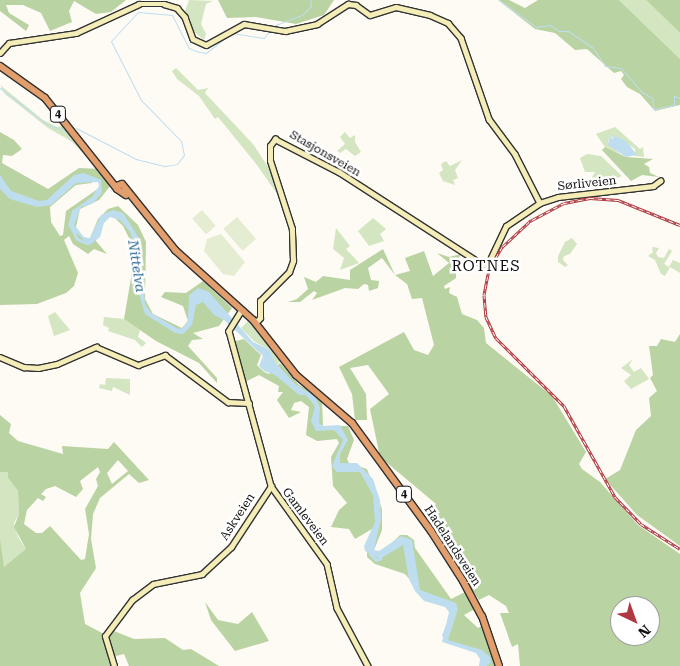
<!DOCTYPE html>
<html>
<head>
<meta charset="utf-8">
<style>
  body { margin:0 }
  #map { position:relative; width:680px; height:666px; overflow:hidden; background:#fdfbf4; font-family:"Roboto Serif",serif }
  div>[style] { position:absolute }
  .green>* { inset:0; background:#d4e5c1 }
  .forest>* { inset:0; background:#bad3a2 }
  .pitch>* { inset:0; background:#e4edd1; transform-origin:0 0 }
  .water>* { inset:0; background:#bedeef }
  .stream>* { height:1px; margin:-0.5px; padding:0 0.5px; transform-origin:0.5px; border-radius:0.5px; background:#bedeef }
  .river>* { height:3px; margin:-1.5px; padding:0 1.5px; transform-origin:1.5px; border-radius:1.5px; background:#bedeef }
  .roads { filter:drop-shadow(1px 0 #323232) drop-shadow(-1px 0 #323232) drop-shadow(0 1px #323232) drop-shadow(0 -1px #323232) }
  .secondary>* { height:4.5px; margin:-2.25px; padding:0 2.25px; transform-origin:2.25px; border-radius:2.25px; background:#f5edb7 }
  .highway>* { height:6px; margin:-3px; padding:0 3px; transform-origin:3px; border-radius:3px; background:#e29f6d }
  .rail>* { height:3px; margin-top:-1.5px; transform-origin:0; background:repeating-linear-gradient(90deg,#fff 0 4px,#af3841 0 8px); box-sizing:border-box; border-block:1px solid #af3841 }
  span { translate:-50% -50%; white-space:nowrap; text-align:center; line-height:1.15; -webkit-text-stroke:5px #fff; paint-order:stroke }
  .shield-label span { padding:1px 4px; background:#fff; border:1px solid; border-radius:4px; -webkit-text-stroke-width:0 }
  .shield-label { font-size:11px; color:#101010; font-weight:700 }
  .street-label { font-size:12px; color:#101010 }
  .water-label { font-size:14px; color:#276793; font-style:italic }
  .quarter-label { font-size:15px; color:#101010; letter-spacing:1px }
  .north { position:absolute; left:610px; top:596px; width:50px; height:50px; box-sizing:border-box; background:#fff; border:1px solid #9f9f9f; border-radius:50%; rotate:138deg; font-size:14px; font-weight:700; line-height:20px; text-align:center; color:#101010 }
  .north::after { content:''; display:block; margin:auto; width:18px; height:22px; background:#af3841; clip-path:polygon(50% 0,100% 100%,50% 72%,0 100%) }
</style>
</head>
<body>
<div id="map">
  <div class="green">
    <div style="clip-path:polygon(189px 0,213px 1px,206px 4px,201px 24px,206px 34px,204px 40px,191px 29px,191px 21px,185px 11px)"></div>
    <div style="clip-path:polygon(619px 0,646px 0,680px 33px,680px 59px)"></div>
    <div style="clip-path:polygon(176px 68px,198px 90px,208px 88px,205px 93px,253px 144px,268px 167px,282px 201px,257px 165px,218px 117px,215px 119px,199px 96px,177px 79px,172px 71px)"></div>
    <div style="clip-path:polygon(0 85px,43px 120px,57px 127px,62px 126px,61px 122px,88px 153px,85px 155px,71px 141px,48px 128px,5px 94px)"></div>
    <div style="clip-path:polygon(615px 127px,640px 149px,643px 147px,644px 157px,635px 156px,635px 149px,616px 136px,614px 139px,610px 135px,608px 142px,620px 154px,605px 147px,596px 134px)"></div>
    <div style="clip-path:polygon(345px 132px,350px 138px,355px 135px,355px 142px,361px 152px,355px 156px,346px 149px,340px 153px,337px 151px,345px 144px,340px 137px)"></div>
    <div style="clip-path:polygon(587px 154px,601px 156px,622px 176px,600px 186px,592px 177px,595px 172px,585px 172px,580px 158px)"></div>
    <div style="clip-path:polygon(462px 160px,455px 170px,458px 178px,453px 180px,455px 185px,443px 181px,439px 173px,443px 170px,441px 164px,446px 161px,450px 166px)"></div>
    <div style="clip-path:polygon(373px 218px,386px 229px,380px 234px,384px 241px,369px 246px,358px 231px)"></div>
    <div style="clip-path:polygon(336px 228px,350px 246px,346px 249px,359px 263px,340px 270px,344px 258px,333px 249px)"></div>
    <div style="clip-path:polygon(572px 238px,577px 244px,570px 254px,564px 256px,563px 260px,568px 265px,565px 267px,558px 262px,558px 256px,565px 242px)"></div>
    <div style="clip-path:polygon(652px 247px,659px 248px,656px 253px,658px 257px,664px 258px,669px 249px,672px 251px,664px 264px,669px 267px,673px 260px,680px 263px,680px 273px,670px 267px,665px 276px,661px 274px,655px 260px,648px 256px,653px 252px)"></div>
    <div style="clip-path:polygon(55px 312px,70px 330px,54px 336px,48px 316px)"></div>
    <div style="clip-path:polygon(104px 317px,124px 319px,140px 330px,138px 337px,146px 343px,142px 347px,135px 340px,108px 331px,109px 328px,103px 325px)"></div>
    <div style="clip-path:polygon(249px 320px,281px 360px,276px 366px,270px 350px,255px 342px,241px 328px)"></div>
    <div style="clip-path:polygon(633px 359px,629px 365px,634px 372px,641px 368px,649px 379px,631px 389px,624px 381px,631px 375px,621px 368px)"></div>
    <div style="clip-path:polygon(106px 378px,130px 379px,130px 395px,113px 387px,112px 391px,99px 388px,100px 384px,105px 385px)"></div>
    <div style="clip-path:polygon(0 471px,8px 472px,8px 478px,18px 491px,19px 514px,14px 523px,18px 537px,26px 549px,7px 568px,2px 564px,0 546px)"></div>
  </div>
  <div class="forest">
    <div style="clip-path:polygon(0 0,126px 0,111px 12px,96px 14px,74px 1px,69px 11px,72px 22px,50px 31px,41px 13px,23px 5px,6px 5px,9px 13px,29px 25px,26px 31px,0 11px)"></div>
    <div style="clip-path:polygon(218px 0,334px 0,324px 15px,296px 24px,256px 17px,227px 18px)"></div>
    <div style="clip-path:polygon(498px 0,509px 0,525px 8px,538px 0,619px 0,680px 59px,680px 105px,655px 111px,640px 94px,627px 87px,621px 79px,624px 75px,621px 71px,614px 73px,587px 49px,575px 50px,555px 33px,535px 29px)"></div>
    <div style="clip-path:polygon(646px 0,680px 0,680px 33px)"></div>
    <div style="clip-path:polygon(evenodd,0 132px,14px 140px,22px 149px,12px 156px,3px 155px,2px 163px,48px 189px,79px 168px,100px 169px,111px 185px,99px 200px,80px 209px,76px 227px,84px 238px,90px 238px,98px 219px,108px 209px,118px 206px,138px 225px,146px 242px,145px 299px,153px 314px,182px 328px,188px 321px,183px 306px,161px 297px,165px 292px,186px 293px,203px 281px,232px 308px,219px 326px,193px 333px,203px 339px,192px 340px,188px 346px,217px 378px,217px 383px,199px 363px,156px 341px,124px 319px,131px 278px,131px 242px,123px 226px,111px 214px,103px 219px,96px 241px,107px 254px,94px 249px,88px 254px,73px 244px,69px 236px,64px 240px,78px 273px,74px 286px,66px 293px,37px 304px,0 305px,0 132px,93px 177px,99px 181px,99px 188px,66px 211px,63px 235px,60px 236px,51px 222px,50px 207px,76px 185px,92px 183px,93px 177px)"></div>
    <div style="clip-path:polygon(605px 147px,626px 157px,653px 159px,644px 164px,649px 167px,650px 173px,659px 177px,642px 175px,631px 181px,602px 150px)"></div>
    <div style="clip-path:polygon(evenodd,383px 249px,395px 275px,410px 271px,405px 258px,424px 251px,433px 276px,449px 263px,437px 253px,449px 257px,461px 254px,456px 263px,456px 278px,444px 286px,445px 289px,450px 287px,449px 293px,457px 297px,462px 314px,477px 320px,484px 328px,486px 343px,552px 396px,586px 452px,579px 464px,582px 469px,600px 482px,638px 525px,680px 554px,680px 666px,520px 666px,518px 644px,512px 647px,500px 613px,509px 613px,506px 606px,489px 595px,479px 600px,426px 521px,436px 504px,380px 457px,370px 409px,389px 394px,368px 365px,350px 368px,366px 394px,367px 420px,355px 420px,352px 394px,339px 367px,404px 332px,414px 350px,428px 355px,434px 345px,422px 298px,412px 299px,407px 284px,395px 275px,382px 258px,368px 268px,371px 280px,379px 281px,378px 288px,369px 291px,368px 285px,364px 284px,358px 289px,345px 288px,312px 300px,317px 293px,314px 291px,300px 302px,288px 302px,297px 299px,308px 289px,304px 277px,316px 282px,323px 276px,350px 280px,350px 270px,383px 249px,620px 606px,650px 606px,650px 636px,620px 636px,620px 606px)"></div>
    <div style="clip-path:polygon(680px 334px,680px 546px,637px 515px,605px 479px,620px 470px,636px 430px,651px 416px,649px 398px,657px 391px,650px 378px,653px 375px,649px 346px,657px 346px,661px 339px,675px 342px)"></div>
    <div style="clip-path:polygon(244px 339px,261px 355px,257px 365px,264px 372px,269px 374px,280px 363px,299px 385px,317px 395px,322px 401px,323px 426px,348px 426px,354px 440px,347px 459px,349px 463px,367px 469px,382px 509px,382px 530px,374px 550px,377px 553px,385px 550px,400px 535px,407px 535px,414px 540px,415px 548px,451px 599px,465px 592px,475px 609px,464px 615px,478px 628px,483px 625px,487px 643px,492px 647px,498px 666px,486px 666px,483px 654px,445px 640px,455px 611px,425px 597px,405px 574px,375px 564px,367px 557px,367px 546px,372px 529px,355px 539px,349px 529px,331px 527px,339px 510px,347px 503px,333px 486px,331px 457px,339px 443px,337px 439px,317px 441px,306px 435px,309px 407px,301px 401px,294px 403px,291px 410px,301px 412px,289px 418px,277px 400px,283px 392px,278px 392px,279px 386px,259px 375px,243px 383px,232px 342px)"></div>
    <div style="clip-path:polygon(evenodd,0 415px,11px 424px,9px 433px,18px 441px,63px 454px,62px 446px,108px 449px,114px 442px,149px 480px,139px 483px,129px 474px,100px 498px,93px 514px,91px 539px,96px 568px,80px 593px,85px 624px,102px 633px,112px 666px,0 666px,0 539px,4px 567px,26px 549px,14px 527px,19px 514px,18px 491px,8px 478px,8px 472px,0 472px,0 415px,118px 460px,128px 471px,112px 484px,107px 473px,118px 460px,0 415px,98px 467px,100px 472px,96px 479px,98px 486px,85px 509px,89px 534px,85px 559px,81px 560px,50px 526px,42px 533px,36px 533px,24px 524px,27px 510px,38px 498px,43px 501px,46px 497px,41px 494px,46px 489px,55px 486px,76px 497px,83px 489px,80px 481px,98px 467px)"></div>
    <div style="clip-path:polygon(205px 602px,218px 620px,238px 624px,252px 612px,269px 641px,235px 651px,211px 620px)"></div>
    <div style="clip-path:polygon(109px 629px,134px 639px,165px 638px,183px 650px,191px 649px,219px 666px,129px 666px,124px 654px,112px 657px,106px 640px)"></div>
  </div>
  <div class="pitch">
    <div style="left:202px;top:210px;width:21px;height:13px;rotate:49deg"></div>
    <div style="left:237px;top:217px;width:29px;height:18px;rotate:49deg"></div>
    <div style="clip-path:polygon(221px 234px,245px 262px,234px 276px,223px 274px,204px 251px,207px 239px)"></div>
  </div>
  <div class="water">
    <div style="clip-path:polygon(610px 134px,612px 139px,616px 136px,627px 142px,637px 155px,626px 157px,608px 145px)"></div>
    <div style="clip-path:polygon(84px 173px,101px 180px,102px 193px,92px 204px,81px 207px,74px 225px,84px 237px,90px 238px,101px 215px,113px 210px,123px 213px,139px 238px,145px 304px,151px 313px,178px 329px,183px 328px,188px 320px,189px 295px,198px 288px,209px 292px,253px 342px,270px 350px,275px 362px,295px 384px,315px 396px,320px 408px,319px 423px,323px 426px,340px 425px,348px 440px,340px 454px,340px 463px,357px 463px,373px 479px,380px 500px,381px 519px,374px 550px,379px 551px,401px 536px,412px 540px,420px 590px,456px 603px,458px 609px,448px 640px,482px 650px,490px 657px,491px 662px,487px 666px,479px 666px,480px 659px,476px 653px,442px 642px,449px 612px,445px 607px,424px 601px,415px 591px,409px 579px,403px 545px,380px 559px,365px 551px,364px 546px,375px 522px,373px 495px,360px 472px,337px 472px,332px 466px,343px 440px,334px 430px,316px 431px,311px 421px,315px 407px,311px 401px,305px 395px,299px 395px,275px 375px,264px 371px,259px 366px,263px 356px,224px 320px,214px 315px,203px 302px,196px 305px,192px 325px,183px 334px,175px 333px,145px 314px,138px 290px,135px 245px,130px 232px,120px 220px,110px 217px,104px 223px,100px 237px,90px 245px,68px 226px,72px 211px,92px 197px,99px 186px,98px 182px,76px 183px,51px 205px,37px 207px,10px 199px,0 189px,0 175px,11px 191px,39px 201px,47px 200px,74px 175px)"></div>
  </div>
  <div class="stream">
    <div style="left:499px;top:0;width:46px;rotate:36.1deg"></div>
    <div style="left:536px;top:27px;width:14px;rotate:-8deg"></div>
    <div style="left:550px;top:25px;width:11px;rotate:34deg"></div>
    <div style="left:559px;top:31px;width:9px"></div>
    <div style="left:568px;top:31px;width:30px;rotate:34deg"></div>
    <div style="left:593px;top:48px;width:22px;rotate:56deg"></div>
    <div style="left:605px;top:66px;width:16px;rotate:7deg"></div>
    <div style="left:621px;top:68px;width:32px;rotate:49deg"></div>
    <div style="left:642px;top:92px;width:12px;rotate:31deg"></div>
    <div style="left:652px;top:98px;width:11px;rotate:80deg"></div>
    <div style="left:654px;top:109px;width:20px;rotate:-11deg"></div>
    <div style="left:674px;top:105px;width:9px;rotate:-90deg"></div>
    <div style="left:674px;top:96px;width:6px;rotate:18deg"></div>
    <div style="left:273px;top:26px;width:31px;rotate:-21deg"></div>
    <div style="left:302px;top:15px;width:13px;rotate:-45deg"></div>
    <div style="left:311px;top:6px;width:6px;rotate:-99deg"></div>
    <div style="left:232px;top:33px;width:32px;rotate:9deg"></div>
    <div style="left:264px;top:38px;width:10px;rotate:-53deg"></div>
    <div style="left:0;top:88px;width:61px;rotate:37.6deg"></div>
    <div style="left:48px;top:125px;width:21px;rotate:19deg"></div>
    <div style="left:76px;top:128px;width:68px;rotate:27.3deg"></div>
    <div style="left:136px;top:159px;width:30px;rotate:14deg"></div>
    <div style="left:165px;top:166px;width:12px;rotate:-9deg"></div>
    <div style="left:177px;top:164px;width:11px;rotate:-52deg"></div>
    <div style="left:184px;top:155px;width:14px;rotate:-102deg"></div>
    <div style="left:181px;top:141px;width:57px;rotate:-134.3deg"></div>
    <div style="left:141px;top:100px;width:66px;rotate:-117deg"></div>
    <div style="left:111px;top:41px;width:40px;rotate:-47deg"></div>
    <div style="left:138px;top:12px;width:34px;rotate:5deg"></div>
    <div style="left:172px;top:15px;width:37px;rotate:63deg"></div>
    <div style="left:189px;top:48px;width:8px;rotate:23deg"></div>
    <div style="left:196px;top:51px;width:10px;rotate:11deg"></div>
    <div style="left:206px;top:53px;width:29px;rotate:-38deg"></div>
  </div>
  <div class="river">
    <div style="left:71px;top:227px;width:13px;rotate:63deg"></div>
    <div style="left:77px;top:239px;width:11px;rotate:22deg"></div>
    <div style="left:137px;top:265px;width:14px;rotate:86deg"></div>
    <div style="left:370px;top:554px;width:8px;rotate:45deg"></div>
    <div style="left:376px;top:560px;width:5px;rotate:-22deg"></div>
    <div style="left:443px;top:635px;width:18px;rotate:-68deg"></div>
  </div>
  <div class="roads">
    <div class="secondary">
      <div style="left:0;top:53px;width:13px;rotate:-48deg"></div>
      <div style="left:9px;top:43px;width:68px;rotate:-8.5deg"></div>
      <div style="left:76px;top:33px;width:69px;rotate:-24.7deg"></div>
      <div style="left:139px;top:4px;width:25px"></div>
      <div style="left:164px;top:4px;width:14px;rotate:17deg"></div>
      <div style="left:177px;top:8px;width:12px;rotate:48deg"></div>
      <div style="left:185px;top:17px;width:23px;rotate:70deg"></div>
      <div style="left:193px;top:39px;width:14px;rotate:25deg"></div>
      <div style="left:206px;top:45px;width:43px;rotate:-28.9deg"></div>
      <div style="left:244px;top:24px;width:42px;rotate:9.7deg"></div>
      <div style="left:285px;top:31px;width:33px;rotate:-12deg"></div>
      <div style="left:317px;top:24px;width:37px;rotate:-33deg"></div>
      <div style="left:348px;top:4px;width:8px;rotate:7deg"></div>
      <div style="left:356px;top:5px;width:17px;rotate:36deg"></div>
      <div style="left:370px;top:15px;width:27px;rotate:-17deg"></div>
      <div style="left:396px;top:7px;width:35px;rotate:13deg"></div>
      <div style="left:430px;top:15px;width:20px;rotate:24deg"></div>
      <div style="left:448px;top:23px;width:20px;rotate:49deg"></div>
      <div style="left:461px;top:38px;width:86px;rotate:70.9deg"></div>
      <div style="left:489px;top:119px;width:44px;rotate:53.4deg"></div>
      <div style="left:515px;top:154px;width:55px;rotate:63deg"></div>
      <div style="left:487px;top:266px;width:44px;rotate:-64.6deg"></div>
      <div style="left:506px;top:226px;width:41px;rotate:-34.1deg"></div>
      <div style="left:540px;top:203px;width:19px;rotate:-18deg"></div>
      <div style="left:558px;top:197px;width:96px;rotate:-6.6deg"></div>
      <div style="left:653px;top:186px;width:9px;rotate:-36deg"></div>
      <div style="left:242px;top:310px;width:25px;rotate:122deg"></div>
      <div style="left:229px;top:331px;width:161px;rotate:74.8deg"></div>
      <div style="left:271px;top:486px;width:96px;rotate:54.3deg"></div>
      <div style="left:327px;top:564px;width:45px;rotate:77.2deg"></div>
      <div style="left:337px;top:608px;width:66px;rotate:61.9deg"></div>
      <div style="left:255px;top:323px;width:7px;rotate:-45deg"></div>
      <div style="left:260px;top:318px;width:17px;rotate:-90deg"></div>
      <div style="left:260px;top:301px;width:41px;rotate:-45deg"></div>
      <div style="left:289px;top:272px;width:12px;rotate:-70deg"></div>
      <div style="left:293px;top:261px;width:32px;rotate:-92deg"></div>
      <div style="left:292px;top:229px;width:71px;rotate:-107.9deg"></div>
      <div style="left:270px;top:161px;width:15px;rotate:-90deg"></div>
      <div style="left:270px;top:146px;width:9px;rotate:-54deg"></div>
      <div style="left:275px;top:139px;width:72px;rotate:27.3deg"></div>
      <div style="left:339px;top:172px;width:170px;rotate:32.8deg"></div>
      <div style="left:482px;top:264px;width:11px;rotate:15deg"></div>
      <div style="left:493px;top:267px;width:14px;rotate:-17deg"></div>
      <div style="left:0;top:357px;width:26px;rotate:23deg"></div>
      <div style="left:24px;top:367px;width:14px;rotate:4deg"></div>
      <div style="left:38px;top:368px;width:19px;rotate:-12deg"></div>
      <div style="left:57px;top:364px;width:43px;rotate:-23.6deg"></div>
      <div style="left:96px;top:347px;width:46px;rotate:23.2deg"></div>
      <div style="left:138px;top:365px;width:29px;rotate:-20deg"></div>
      <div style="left:165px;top:355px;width:79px;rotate:36.7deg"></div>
      <div style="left:228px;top:402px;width:21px;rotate:3deg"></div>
      <div style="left:114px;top:666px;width:31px;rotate:-107deg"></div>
      <div style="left:105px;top:636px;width:45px;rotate:-53.1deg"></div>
      <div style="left:132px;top:600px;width:26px;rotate:-37deg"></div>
      <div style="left:153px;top:584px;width:50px;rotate:-11.5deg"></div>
      <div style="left:202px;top:574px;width:40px;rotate:-43deg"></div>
      <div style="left:231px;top:547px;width:73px;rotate:-56.7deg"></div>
    </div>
    <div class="highway">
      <div style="left:0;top:66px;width:55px;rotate:35.4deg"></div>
      <div style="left:45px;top:98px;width:116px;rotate:51.6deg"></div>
      <div style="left:117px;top:189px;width:11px;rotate:34deg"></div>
      <div style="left:116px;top:186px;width:6px;rotate:-18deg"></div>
      <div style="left:122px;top:184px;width:85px;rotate:51.2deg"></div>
      <div style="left:175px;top:250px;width:105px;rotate:41.9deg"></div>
      <div style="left:253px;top:320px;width:70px;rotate:52deg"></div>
      <div style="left:296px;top:375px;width:74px;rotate:40.6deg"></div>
      <div style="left:352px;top:423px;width:134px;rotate:53.8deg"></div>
      <div style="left:431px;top:531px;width:59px;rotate:57.4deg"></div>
      <div style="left:463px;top:581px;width:40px;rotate:62deg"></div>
      <div style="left:482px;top:616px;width:53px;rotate:71.2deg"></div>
    </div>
  </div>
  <div class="rail">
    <div style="left:680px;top:225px;width:67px;rotate:-158deg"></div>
    <div style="left:618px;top:200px;width:28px;rotate:-176deg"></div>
    <div style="left:590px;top:198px;width:26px;rotate:169deg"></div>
    <div style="left:564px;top:203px;width:40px;rotate:152deg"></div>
    <div style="left:529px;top:222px;width:37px;rotate:137deg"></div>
    <div style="left:502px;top:247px;width:26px;rotate:121deg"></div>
    <div style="left:489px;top:269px;width:26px;rotate:101deg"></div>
    <div style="left:484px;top:295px;width:22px;rotate:85deg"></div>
    <div style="left:486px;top:317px;width:23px;rotate:65deg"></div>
    <div style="left:496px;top:338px;width:96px;rotate:45deg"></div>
    <div style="left:564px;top:406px;width:104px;rotate:60.7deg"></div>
    <div style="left:615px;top:497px;width:37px;rotate:46deg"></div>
    <div style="left:641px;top:524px;width:46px;rotate:32.7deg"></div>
  </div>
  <div class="shield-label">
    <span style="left:58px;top:114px">4</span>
    <span style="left:404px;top:494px">4</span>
  </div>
  <div class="street-label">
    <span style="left:325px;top:154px;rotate:30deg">Stasjonsveien</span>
    <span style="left:587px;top:184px;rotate:-6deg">Sørliveien</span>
    <span style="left:238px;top:517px;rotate:-57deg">Askveien</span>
    <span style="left:305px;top:517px;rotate:53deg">Gamleveien</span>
    <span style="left:452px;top:546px;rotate:57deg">Hadelandsveien</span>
  </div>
  <div class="water-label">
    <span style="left:137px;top:266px;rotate:81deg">Nittelva</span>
  </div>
  <div class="quarter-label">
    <span style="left:486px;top:267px">ROTNES</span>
  </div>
  <div class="north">N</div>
</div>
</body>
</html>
